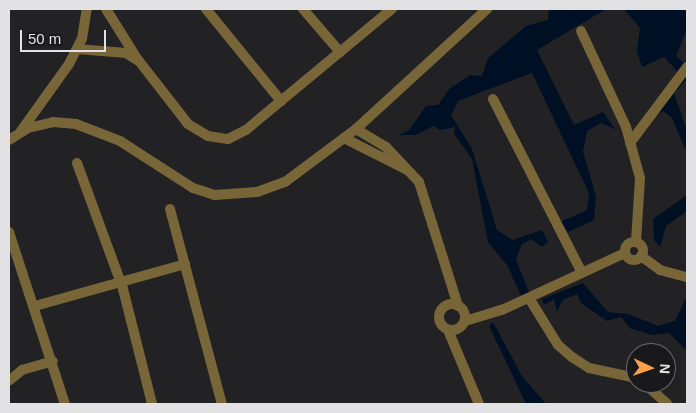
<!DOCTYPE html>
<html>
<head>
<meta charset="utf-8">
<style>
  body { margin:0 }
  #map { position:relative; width:696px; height:413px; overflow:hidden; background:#222124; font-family:Helvetica,sans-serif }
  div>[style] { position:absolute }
  .water>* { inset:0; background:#001024 }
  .street>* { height:10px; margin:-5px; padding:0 5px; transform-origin:5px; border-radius:5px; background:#786639 }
  .street>.ring { margin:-5px; padding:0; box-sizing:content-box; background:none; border:10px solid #786639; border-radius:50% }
  span { translate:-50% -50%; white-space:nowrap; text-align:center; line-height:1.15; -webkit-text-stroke:4.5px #19181b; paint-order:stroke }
  .frame { position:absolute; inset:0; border:10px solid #e2e2e4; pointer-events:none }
  .north { position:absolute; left:626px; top:343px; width:50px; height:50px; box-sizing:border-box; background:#19181b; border:1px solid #69696b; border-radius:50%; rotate:93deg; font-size:14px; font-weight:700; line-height:20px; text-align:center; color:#e2e2e4 }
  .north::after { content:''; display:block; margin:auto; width:18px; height:22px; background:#f7a149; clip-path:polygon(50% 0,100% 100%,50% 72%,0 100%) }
  .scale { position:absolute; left:20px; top:30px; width:86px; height:22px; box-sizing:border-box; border:2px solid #e2e2e4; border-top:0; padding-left:6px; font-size:15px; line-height:18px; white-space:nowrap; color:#e2e2e4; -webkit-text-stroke:4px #19181b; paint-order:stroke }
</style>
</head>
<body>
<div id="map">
  <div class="water">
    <div style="clip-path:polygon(549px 9px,606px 9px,537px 50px,574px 125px,603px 112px,615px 129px,601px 123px,587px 131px,583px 152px,596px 196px,594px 220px,568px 232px,560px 222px,587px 210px,589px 193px,532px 73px,458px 101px,451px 115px,472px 149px,497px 230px,513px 240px,542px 230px,548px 242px,542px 247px,531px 239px,522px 244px,516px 259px,530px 295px,522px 298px,507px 265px,488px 242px,472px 159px,454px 134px,455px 127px,440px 130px,433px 126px,416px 135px,399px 135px,409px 130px,426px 106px,438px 105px,449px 89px,470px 75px,482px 76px,488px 58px,526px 26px,548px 20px)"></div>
    <div style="clip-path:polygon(624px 9px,687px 9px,687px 29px,676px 56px,687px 66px,687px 79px,674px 93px,687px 131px,687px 153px,672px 118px,663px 111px,645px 123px,679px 78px,677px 71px,664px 57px,642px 67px,637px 51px,640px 28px)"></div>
    <div style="clip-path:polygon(687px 195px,687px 211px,666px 226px,660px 247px,654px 240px,653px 219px)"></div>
    <div style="clip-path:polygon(583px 283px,608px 312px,628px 314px,658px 326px,675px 321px,687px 296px,687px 351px,669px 333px,652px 335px,630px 328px,621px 317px,607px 321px,581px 303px,577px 294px,563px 300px,557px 311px,554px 299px,544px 305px,542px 299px)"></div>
    <div style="clip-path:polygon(493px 322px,522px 376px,546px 404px,526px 404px,489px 326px)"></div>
  </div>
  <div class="street">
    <div style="left:106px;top:9px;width:60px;rotate:57.9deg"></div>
    <div style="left:206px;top:9px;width:119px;rotate:50.8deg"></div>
    <div style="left:303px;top:9px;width:57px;rotate:49.3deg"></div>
    <div style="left:581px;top:31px;width:106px;rotate:64.9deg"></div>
    <div style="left:626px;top:127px;width:53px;rotate:74.6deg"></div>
    <div style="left:640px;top:178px;width:64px;rotate:93.6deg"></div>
    <div style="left:77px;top:49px;width:49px;rotate:4.7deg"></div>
    <div style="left:126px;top:53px;width:15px;rotate:32deg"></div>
    <div style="left:139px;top:61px;width:80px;rotate:52.1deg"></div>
    <div style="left:188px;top:124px;width:23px;rotate:31deg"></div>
    <div style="left:208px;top:136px;width:20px;rotate:9deg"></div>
    <div style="left:228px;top:139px;width:20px;rotate:-27deg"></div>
    <div style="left:246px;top:130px;width:190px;rotate:-39.7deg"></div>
    <div style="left:493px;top:99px;width:195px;rotate:62.9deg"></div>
    <div style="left:356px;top:129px;width:35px;rotate:31deg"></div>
    <div style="left:386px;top:147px;width:48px;rotate:46.7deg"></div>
    <div style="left:419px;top:182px;width:130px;rotate:72.5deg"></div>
    <div style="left:21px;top:131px;width:82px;rotate:-54.4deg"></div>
    <div style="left:69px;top:64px;width:28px;rotate:-63deg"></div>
    <div style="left:82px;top:39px;width:30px;rotate:-81deg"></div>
    <div style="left:344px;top:138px;width:71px;rotate:26.9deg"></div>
    <div style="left:9px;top:140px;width:22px;rotate:-32deg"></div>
    <div style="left:28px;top:128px;width:26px;rotate:-13deg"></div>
    <div style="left:53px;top:122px;width:23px;rotate:5deg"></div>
    <div style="left:76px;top:124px;width:47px;rotate:21.1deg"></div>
    <div style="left:120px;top:141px;width:87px;rotate:32.8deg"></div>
    <div style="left:193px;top:188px;width:23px;rotate:18deg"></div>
    <div style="left:215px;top:195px;width:42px;rotate:-4.1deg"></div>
    <div style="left:257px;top:192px;width:30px;rotate:-20deg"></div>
    <div style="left:285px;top:182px;width:89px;rotate:-36.7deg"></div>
    <div style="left:356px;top:129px;width:178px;rotate:-42.5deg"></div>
    <div style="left:630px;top:143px;width:95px;rotate:-53.1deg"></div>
    <div style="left:77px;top:163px;width:134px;rotate:69.9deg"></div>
    <div style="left:123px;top:289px;width:119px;rotate:75.8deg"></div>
    <div style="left:170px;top:209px;width:202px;rotate:75.1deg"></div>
    <div style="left:9px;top:232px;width:181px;rotate:72deg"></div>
    <div class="ring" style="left:625px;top:242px;width:8px;height:8px"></div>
    <div style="left:641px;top:256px;width:24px;rotate:36deg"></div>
    <div style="left:660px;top:270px;width:28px;rotate:15deg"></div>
    <div style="left:529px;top:298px;width:55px;rotate:58.3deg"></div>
    <div style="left:558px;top:345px;width:18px;rotate:41deg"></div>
    <div style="left:572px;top:357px;width:20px;rotate:33deg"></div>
    <div style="left:589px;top:368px;width:48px;rotate:12deg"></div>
    <div class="ring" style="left:439px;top:304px;width:16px;height:16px"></div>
    <div style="left:35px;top:306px;width:156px;rotate:-15.6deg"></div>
    <div style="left:465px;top:321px;width:39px;rotate:-17deg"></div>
    <div style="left:502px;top:310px;width:136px;rotate:-24.9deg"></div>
    <div style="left:448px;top:330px;width:80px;rotate:67.3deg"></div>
    <div style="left:10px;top:380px;width:16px;rotate:-40deg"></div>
    <div style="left:22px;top:370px;width:32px;rotate:-16deg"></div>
    <div style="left:644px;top:383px;width:31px;rotate:42deg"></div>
  </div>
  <div class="frame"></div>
  <div class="north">N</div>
  <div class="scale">50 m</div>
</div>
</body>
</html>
